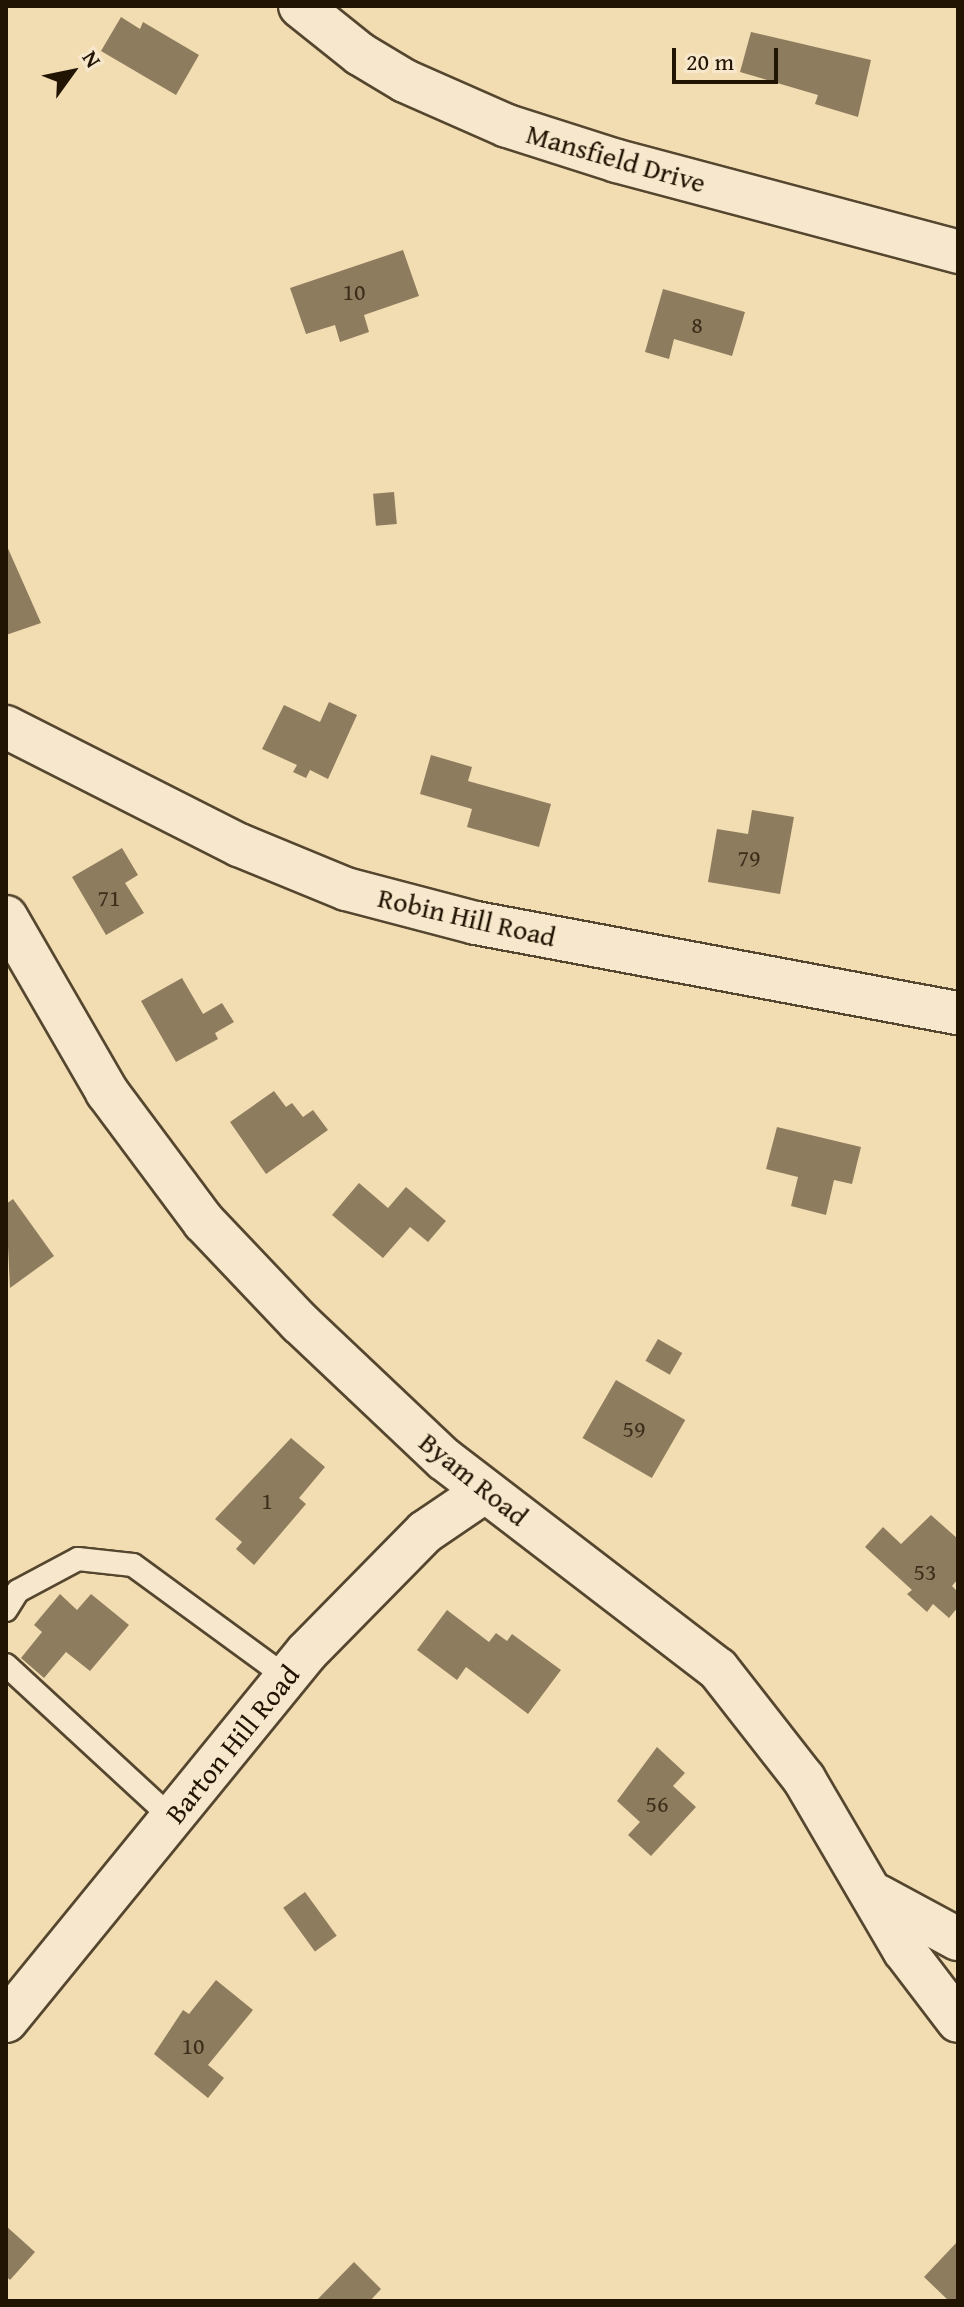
<!DOCTYPE html>
<html>
<head>
<meta charset="utf-8">
<style>
  body { margin:0 }
  #map { position:relative; width:964px; height:2307px; overflow:hidden; background:#f2dcb2; font-family:"Gentium Book Plus",serif }
  div>[style] { position:absolute }
  .building>* { inset:0; background:#8e7c5e; transform-origin:0 0 }
  .roads { filter:drop-shadow(2px 0 #55462f) drop-shadow(-2px 0 #55462f) drop-shadow(0 2px #55462f) drop-shadow(0 -2px #55462f) }
  .service>* { height:22px; margin:-11px; padding:0 11px; transform-origin:11px; border-radius:11px; background:#f7e8cd }
  .minor>* { height:42px; margin:-21px; padding:0 21px; transform-origin:21px; border-radius:21px; background:#f7e8cd }
  span { translate:-50% -50%; white-space:nowrap; text-align:center; line-height:1.15; -webkit-text-stroke:6px #f7e8cd; paint-order:stroke }
  .number-label { font-size:24px; color:#3c2e1a }
  .number-label span { -webkit-text-stroke-width:0 }
  .street-label { font-size:28px; color:#211403 }
  .frame { position:absolute; inset:0; border:8px solid #211403; pointer-events:none }
  .north { position:absolute; left:32px; top:32px; width:80px; height:80px; -webkit-text-stroke:6px #f7e8cd; paint-order:stroke; rotate:57deg; font-size:22px; font-weight:700; line-height:32px; text-align:center; color:#211403 }
  .north::after { content:''; display:block; margin:auto; width:28px; height:36px; background:#211403; clip-path:polygon(50% 0,100% 100%,50% 72%,0 100%) }
  .scale { position:absolute; left:672px; top:48px; width:106px; height:36px; box-sizing:border-box; border:4px solid #211403; border-top:0; padding-left:10px; font-size:24px; line-height:28px; white-space:nowrap; color:#211403; -webkit-text-stroke:6px #f7e8cd; paint-order:stroke }
</style>
</head>
<body>
<div id="map">
  <div class="building">
    <div style="clip-path:polygon(121px 17px,140px 29px,143px 22px,199px 55px,176px 95px,101px 51px)"></div>
    <div style="clip-path:polygon(751px 32px,871px 60px,858px 117px,815px 104px,818px 95px,740px 72px)"></div>
    <div style="clip-path:polygon(403px 250px,419px 296px,364px 315px,369px 332px,340px 342px,335px 325px,306px 334px,290px 288px)"></div>
    <div style="clip-path:polygon(663px 289px,745px 312px,732px 356px,674px 339px,669px 359px,645px 352px)"></div>
    <div style="left:394px;top:492px;width:32px;height:21px;rotate:85deg"></div>
    <div style="clip-path:polygon(6px 544px,41px 623px,6px 635px)"></div>
    <div style="clip-path:polygon(329px 702px,357px 715px,328px 779px,310px 770px,306px 778px,293px 772px,297px 765px,262px 749px,284px 705px,320px 722px)"></div>
    <div style="clip-path:polygon(431px 755px,472px 767px,468px 781px,551px 804px,539px 847px,467px 827px,472px 809px,420px 794px)"></div>
    <div style="clip-path:polygon(752px 810px,794px 817px,780px 894px,708px 882px,717px 829px,748px 834px)"></div>
    <div style="clip-path:polygon(122px 848px,138px 875px,125px 883px,144px 913px,106px 935px,72px 877px)"></div>
    <div style="clip-path:polygon(182px 978px,203px 1014px,222px 1003px,234px 1022px,215px 1033px,218px 1039px,176px 1062px,141px 1001px)"></div>
    <div style="clip-path:polygon(274px 1091px,286px 1107px,292px 1103px,303px 1117px,313px 1110px,328px 1130px,266px 1174px,230px 1122px)"></div>
    <div style="clip-path:polygon(777px 1127px,861px 1147px,852px 1184px,834px 1180px,826px 1215px,791px 1206px,798px 1177px,766px 1169px)"></div>
    <div style="clip-path:polygon(359px 1183px,388px 1208px,406px 1187px,446px 1221px,428px 1242px,410px 1227px,383px 1258px,332px 1215px)"></div>
    <div style="clip-path:polygon(13px 1199px,54px 1256px,10px 1288px,6px 1204px)"></div>
    <div style="left:658px;top:1339px;width:28px;height:25px;rotate:30deg"></div>
    <div style="left:616px;top:1380px;width:80px;height:67px;rotate:30deg"></div>
    <div style="clip-path:polygon(291px 1438px,325px 1467px,299px 1498px,306px 1504px,254px 1565px,236px 1549px,242px 1542px,215px 1519px)"></div>
    <div style="clip-path:polygon(931px 1515px,958px 1539px,958px 1579px,952px 1586px,958px 1592px,958px 1607px,949px 1618px,933px 1604px,927px 1612px,907px 1594px,912px 1590px,865px 1547px,883px 1527px,901px 1544px)"></div>
    <div style="clip-path:polygon(60px 1594px,77px 1610px,91px 1594px,129px 1625px,90px 1671px,66px 1652px,44px 1678px,21px 1658px,42px 1632px,34px 1625px)"></div>
    <div style="clip-path:polygon(447px 1610px,489px 1642px,496px 1633px,507px 1641px,512px 1634px,561px 1670px,528px 1714px,466px 1667px,457px 1680px,417px 1650px)"></div>
    <div style="clip-path:polygon(657px 1747px,685px 1773px,673px 1786px,696px 1807px,651px 1856px,628px 1835px,640px 1822px,617px 1801px)"></div>
    <div style="left:305px;top:1892px;width:54px;height:27px;rotate:54deg"></div>
    <div style="clip-path:polygon(216px 1980px,253px 2010px,208px 2065px,224px 2078px,208px 2098px,154px 2054px,183px 2010px,189px 2014px)"></div>
    <div style="clip-path:polygon(6px 2226px,35px 2252px,10px 2280px,6px 2276px)"></div>
    <div style="clip-path:polygon(958px 2241px,958px 2301px,949px 2301px,924px 2277px)"></div>
    <div style="clip-path:polygon(354px 2262px,381px 2289px,370px 2301px,316px 2301px)"></div>
  </div>
  <div class="roads">
    <div class="service">
      <div style="left:6px;top:1610px;width:22px;rotate:-58deg"></div>
      <div style="left:18px;top:1591px;width:68px;rotate:-28.1deg"></div>
      <div style="left:78px;top:1559px;width:55px;rotate:6.2deg"></div>
      <div style="left:133px;top:1565px;width:190px;rotate:36.2deg"></div>
      <div style="left:6px;top:1665px;width:226px;rotate:42.7deg"></div>
    </div>
    <div class="minor">
      <div style="left:300px;top:6px;width:77px;rotate:38.7deg"></div>
      <div style="left:360px;top:54px;width:52px;rotate:31deg"></div>
      <div style="left:405px;top:81px;width:111px;rotate:23.8deg"></div>
      <div style="left:507px;top:126px;width:115px;rotate:17.7deg"></div>
      <div style="left:617px;top:161px;width:353px;rotate:14.9deg"></div>
      <div style="left:6px;top:727px;width:261px;rotate:26.9deg"></div>
      <div style="left:239px;top:845px;width:116px;rotate:22.4deg"></div>
      <div style="left:346px;top:889px;width:134px;rotate:14.7deg"></div>
      <div style="left:476px;top:923px;width:490px;rotate:10.6deg"></div>
      <div style="left:6px;top:917px;width:202px;rotate:60deg"></div>
      <div style="left:107px;top:1092px;width:162px;rotate:53.3deg"></div>
      <div style="left:204px;top:1222px;width:139px;rotate:46.5deg"></div>
      <div style="left:300px;top:1323px;width:198px;rotate:43.4deg"></div>
      <div style="left:444px;top:1459px;width:345px;rotate:37.5deg"></div>
      <div style="left:718px;top:1669px;width:140px;rotate:52deg"></div>
      <div style="left:804px;top:1779px;width:198px;rotate:59.7deg"></div>
      <div style="left:904px;top:1950px;width:89px;rotate:52.7deg"></div>
      <div style="left:878px;top:1896px;width:91px;rotate:28.3deg"></div>
      <div style="left:6px;top:2021px;width:476px;rotate:-50.8deg"></div>
      <div style="left:307px;top:1652px;width:168px;rotate:-45.5deg"></div>
      <div style="left:425px;top:1532px;width:71px;rotate:-34.1deg"></div>
    </div>
  </div>
  <div class="number-label">
    <span style="left:354px;top:292px">10</span>
    <span style="left:697px;top:325px">8</span>
    <span style="left:749px;top:858px">79</span>
    <span style="left:109px;top:898px">71</span>
    <span style="left:634px;top:1429px">59</span>
    <span style="left:267px;top:1501px">1</span>
    <span style="left:925px;top:1572px">53</span>
    <span style="left:657px;top:1804px">56</span>
    <span style="left:193px;top:2046px">10</span>
  </div>
  <div class="street-label">
    <span style="left:616px;top:158px;rotate:16deg">Mansfield Drive</span>
    <span style="left:467px;top:917px;rotate:13deg">Robin Hill Road</span>
    <span style="left:474px;top:1479px;rotate:39deg">Byam Road</span>
    <span style="left:232px;top:1744px;rotate:-51deg">Barton Hill Road</span>
  </div>
  <div class="frame"></div>
  <div class="north">N</div>
  <div class="scale">20 m</div>
</div>
</body>
</html>
